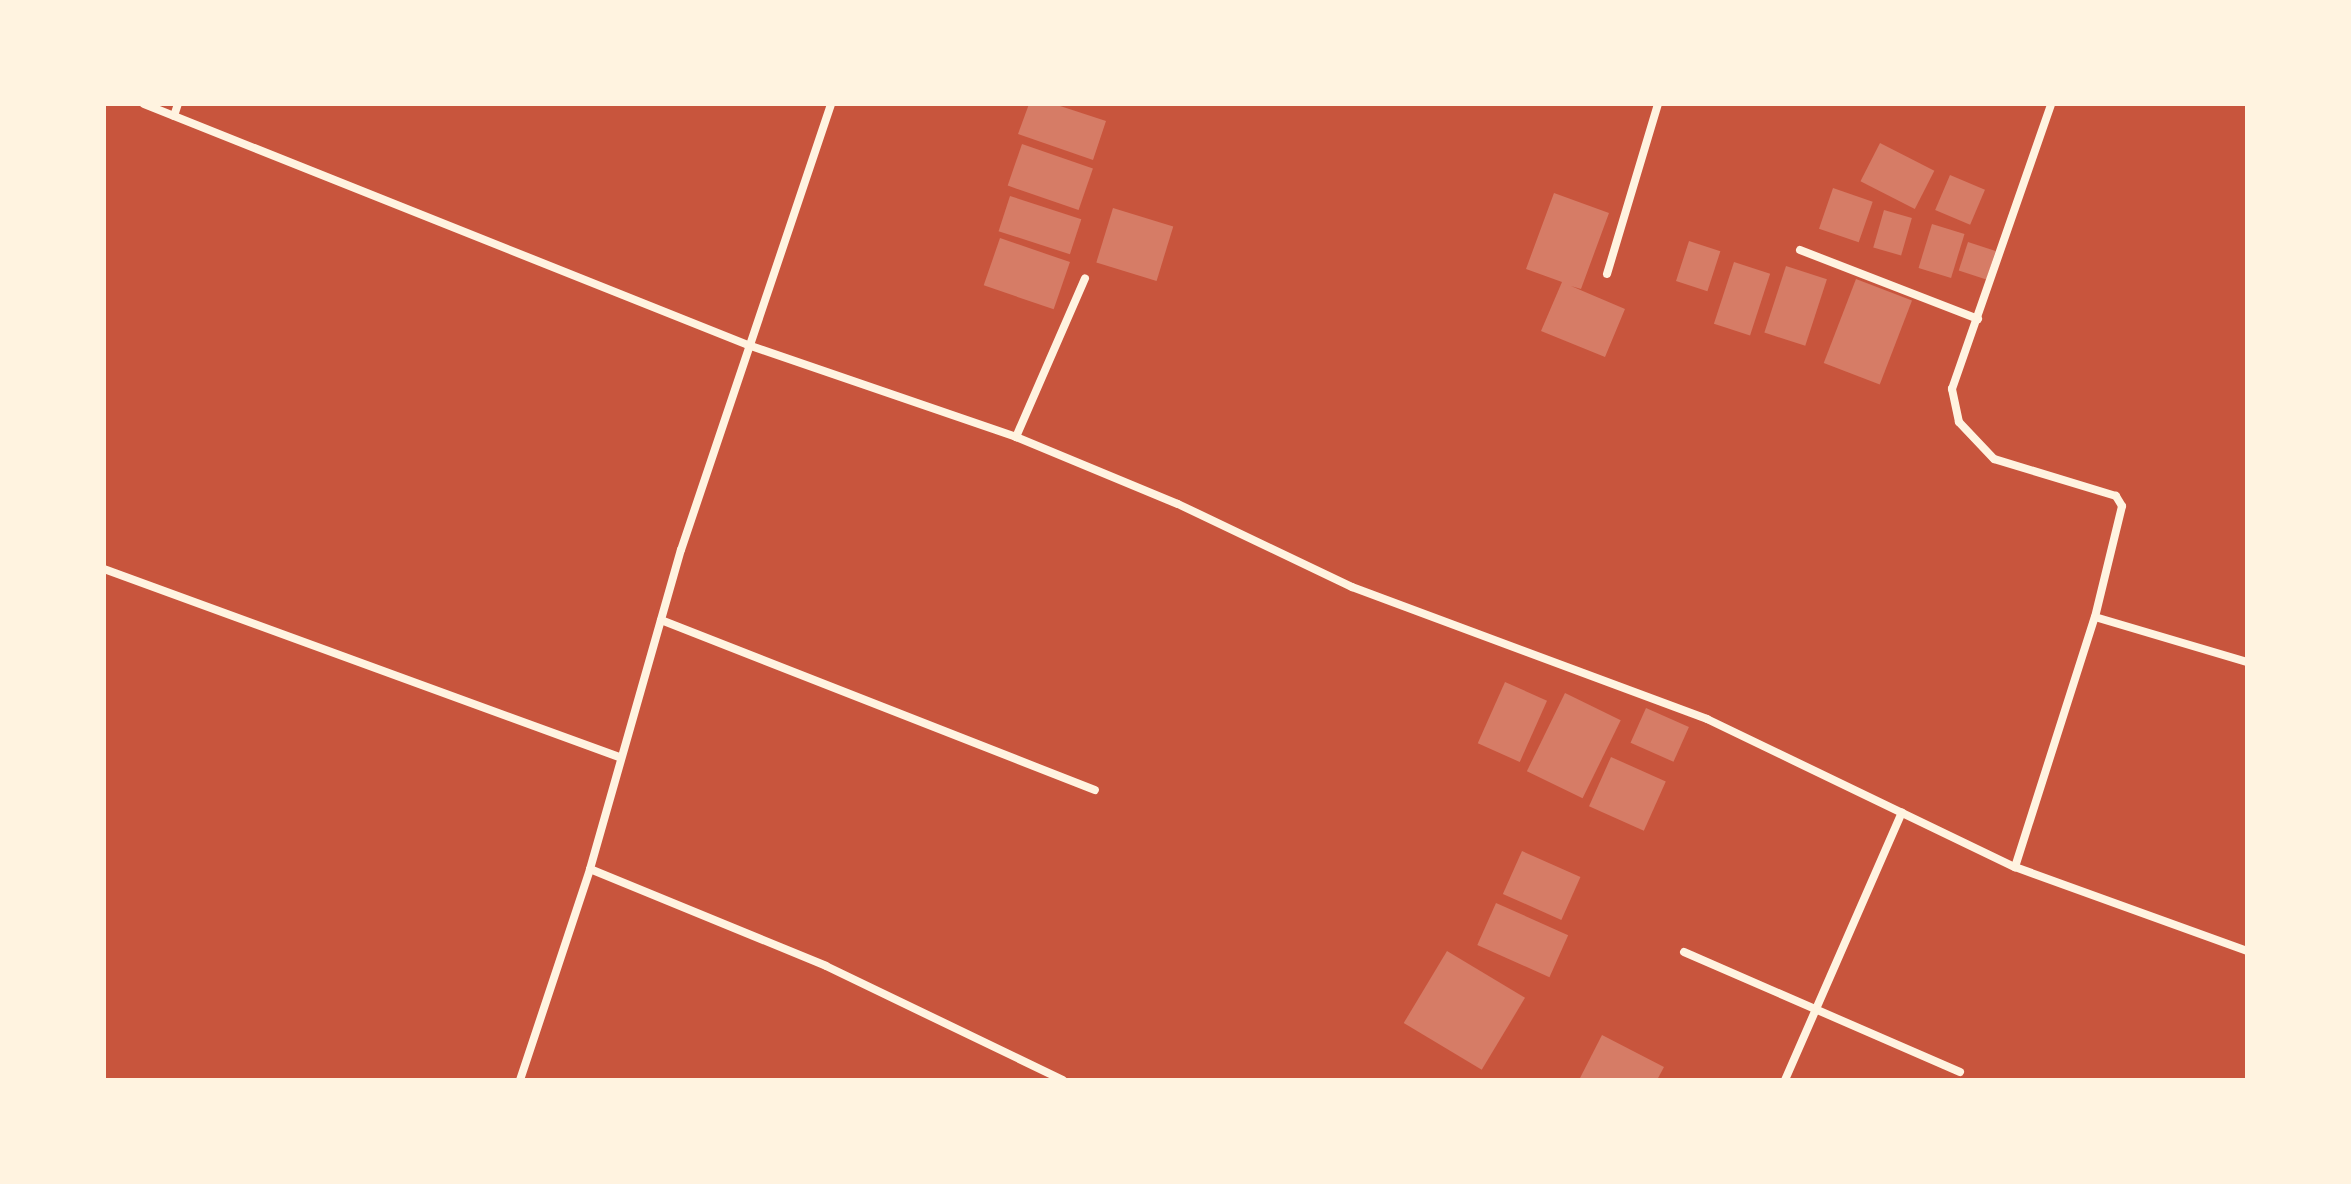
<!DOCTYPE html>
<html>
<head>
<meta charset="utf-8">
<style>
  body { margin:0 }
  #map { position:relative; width:2351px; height:1184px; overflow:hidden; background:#c8553d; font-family:Cabin,sans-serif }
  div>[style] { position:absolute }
  .building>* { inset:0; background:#d67c66; transform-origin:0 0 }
  .minor>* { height:8px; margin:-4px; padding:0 4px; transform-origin:4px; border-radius:4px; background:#fff3e0 }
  span { translate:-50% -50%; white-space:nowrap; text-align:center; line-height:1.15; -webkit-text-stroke:8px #fff3e0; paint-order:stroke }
  .frame { position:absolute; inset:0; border:106px solid #fff3e0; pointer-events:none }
</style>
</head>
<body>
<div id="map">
  <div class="building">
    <div style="clip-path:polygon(1029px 104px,1054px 104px,1106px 121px,1093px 160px,1018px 134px)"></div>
    <div style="left:1880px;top:143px;width:61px;height:43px;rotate:27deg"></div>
    <div style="left:1022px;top:144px;width:75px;height:44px;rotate:19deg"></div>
    <div style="left:1950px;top:175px;width:38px;height:38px;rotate:23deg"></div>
    <div style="left:1833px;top:188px;width:42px;height:43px;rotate:19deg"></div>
    <div style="clip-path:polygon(1554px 193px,1609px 213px,1581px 289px,1571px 286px,1625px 309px,1605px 357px,1541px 331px,1562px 282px,1526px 269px)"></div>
    <div style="left:1010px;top:196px;width:75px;height:37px;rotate:18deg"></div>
    <div style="left:1113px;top:208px;width:63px;height:57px;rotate:17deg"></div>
    <div style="left:1884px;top:210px;width:29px;height:39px;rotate:16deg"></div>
    <div style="left:1932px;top:224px;width:34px;height:46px;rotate:17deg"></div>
    <div style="left:1000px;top:238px;width:74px;height:50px;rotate:19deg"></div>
    <div style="left:1689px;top:241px;width:33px;height:42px;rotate:18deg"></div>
    <div style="left:1968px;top:242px;width:29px;height:30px;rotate:18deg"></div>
    <div style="left:1734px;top:262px;width:38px;height:65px;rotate:18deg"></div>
    <div style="left:1786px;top:266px;width:43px;height:70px;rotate:18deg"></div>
    <div style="left:1856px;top:279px;width:60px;height:90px;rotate:21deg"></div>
    <div style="left:1505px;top:682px;width:46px;height:67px;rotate:24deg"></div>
    <div style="left:1565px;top:693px;width:62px;height:87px;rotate:26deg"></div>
    <div style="left:1646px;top:708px;width:47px;height:38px;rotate:24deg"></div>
    <div style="left:1611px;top:757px;width:60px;height:54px;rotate:24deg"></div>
    <div style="left:1522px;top:851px;width:64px;height:47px;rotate:24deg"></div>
    <div style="left:1496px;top:903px;width:79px;height:46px;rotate:24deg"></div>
    <div style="left:1447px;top:951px;width:91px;height:84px;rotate:31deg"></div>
    <div style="clip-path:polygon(1602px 1035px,1664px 1067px,1657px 1080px,1579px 1080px)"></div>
  </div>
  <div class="minor">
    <div style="left:144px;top:104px;width:650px;rotate:21.75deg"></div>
    <div style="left:748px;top:345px;width:283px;rotate:18.9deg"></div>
    <div style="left:1016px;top:437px;width:175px;rotate:22.5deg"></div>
    <div style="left:1178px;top:504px;width:193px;rotate:25.5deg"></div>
    <div style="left:1352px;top:587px;width:379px;rotate:20.4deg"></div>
    <div style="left:1707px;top:719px;width:342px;rotate:25.7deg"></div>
    <div style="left:2015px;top:867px;width:247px;rotate:19.9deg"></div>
    <div style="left:174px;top:116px;width:13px;rotate:-72deg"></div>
    <div style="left:1800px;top:250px;width:191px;rotate:21.2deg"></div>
    <div style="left:1607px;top:274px;width:177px;rotate:-73.3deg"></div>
    <div style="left:1016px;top:437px;width:173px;rotate:-66.5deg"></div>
    <div style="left:104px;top:569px;width:548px;rotate:20.05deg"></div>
    <div style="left:2095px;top:617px;width:159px;rotate:16.5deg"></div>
    <div style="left:661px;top:620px;width:466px;rotate:21.4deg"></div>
    <div style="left:2015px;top:867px;width:262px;rotate:-72.3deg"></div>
    <div style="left:2095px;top:617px;width:114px;rotate:-76.3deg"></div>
    <div style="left:2122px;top:506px;width:12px;rotate:-121deg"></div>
    <div style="left:2116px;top:496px;width:127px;rotate:-163.1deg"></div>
    <div style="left:1994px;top:459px;width:51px;rotate:-133.4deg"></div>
    <div style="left:1959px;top:422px;width:34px;rotate:-102deg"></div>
    <div style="left:1952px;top:389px;width:302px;rotate:-70.8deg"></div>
    <div style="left:590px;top:869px;width:255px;rotate:22.3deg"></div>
    <div style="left:826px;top:966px;width:263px;rotate:25.7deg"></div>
    <div style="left:1684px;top:952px;width:301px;rotate:23.5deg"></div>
    <div style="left:520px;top:1080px;width:222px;rotate:-71.6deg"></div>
    <div style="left:590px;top:869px;width:332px;rotate:-74.1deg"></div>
    <div style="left:681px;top:550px;width:471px;rotate:-71.4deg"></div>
    <div style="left:1785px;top:1080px;width:292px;rotate:-66.4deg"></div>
  </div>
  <div class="frame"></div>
</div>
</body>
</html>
